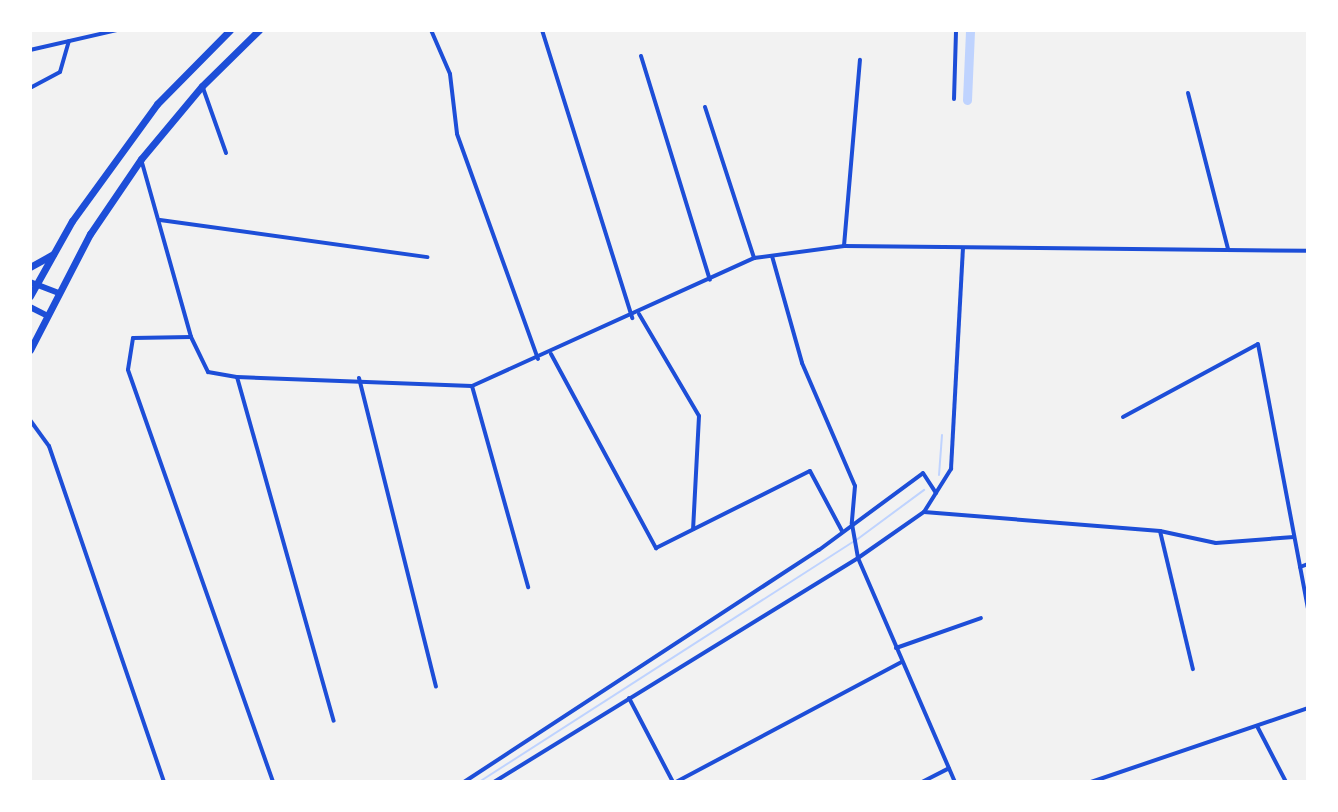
<!DOCTYPE html>
<html>
<head>
<meta charset="utf-8">
<style>
  body { margin:0 }
  #map { position:relative; width:1338px; height:812px; overflow:hidden; background:#f2f2f2; font-family:Spectral,serif }
  div>[style] { position:absolute }
  .stream>* { height:2px; margin:-1px; padding:0 1px; transform-origin:1px; border-radius:1px; background:#bfd3fe }
  .canal>* { height:9px; margin:-4.5px; padding:0 4.5px; transform-origin:4.5px; border-radius:4.5px; background:#bfd3fe }
  .minor>* { height:4px; margin:-2px; padding:0 2px; transform-origin:2px; border-radius:2px; background:#1d4ed8 }
  .secondary>* { height:6px; margin:-3px; padding:0 3px; transform-origin:3px; border-radius:3px; background:#1d4ed8 }
  .primary>* { height:7px; margin:-3.5px; padding:0 3.5px; transform-origin:3.5px; border-radius:3.5px; background:#1d4ed8 }
  span { translate:-50% -50%; white-space:nowrap; text-align:center; line-height:1.15; -webkit-text-stroke:6px #fff; paint-order:stroke }
  .frame { position:absolute; inset:0; border:32px solid #fff; pointer-events:none }
</style>
</head>
<body>
<div id="map">
  <div class="stream">
    <div style="left:939px;top:475px;width:40px;rotate:-85.7deg"></div>
    <div style="left:479px;top:782px;width:447px;rotate:-32.7deg"></div>
    <div style="left:855px;top:541px;width:86px;rotate:-36.5deg"></div>
  </div>
  <div class="canal">
    <div style="left:967px;top:100px;width:70px;rotate:-87.5deg"></div>
  </div>
  <div class="minor">
    <div style="left:431px;top:30px;width:48px;rotate:66.6deg"></div>
    <div style="left:450px;top:74px;width:60px;rotate:83.3deg"></div>
    <div style="left:457px;top:134px;width:239px;rotate:70.2deg"></div>
    <div style="left:542px;top:30px;width:302px;rotate:72.6deg"></div>
    <div style="left:30px;top:50px;width:89px;rotate:-12.9deg"></div>
    <div style="left:641px;top:56px;width:234px;rotate:72.9deg"></div>
    <div style="left:30px;top:88px;width:34px;rotate:-28deg"></div>
    <div style="left:60px;top:72px;width:32px;rotate:-74deg"></div>
    <div style="left:203px;top:88px;width:69px;rotate:70.5deg"></div>
    <div style="left:1188px;top:93px;width:161px;rotate:75.6deg"></div>
    <div style="left:954px;top:99px;width:69px;rotate:-88.3deg"></div>
    <div style="left:705px;top:107px;width:159px;rotate:72deg"></div>
    <div style="left:141px;top:159px;width:185px;rotate:74.3deg"></div>
    <div style="left:191px;top:337px;width:39px;rotate:64deg"></div>
    <div style="left:208px;top:372px;width:29px;rotate:10deg"></div>
    <div style="left:237px;top:377px;width:235px;rotate:2.2deg"></div>
    <div style="left:472px;top:386px;width:310px;rotate:-24.4deg"></div>
    <div style="left:754px;top:258px;width:91px;rotate:-7.6deg"></div>
    <div style="left:844px;top:246px;width:464px;rotate:0.6deg"></div>
    <div style="left:160px;top:220px;width:270px;rotate:7.9deg"></div>
    <div style="left:844px;top:246px;width:187px;rotate:-85.1deg"></div>
    <div style="left:772px;top:256px;width:111px;rotate:74.3deg"></div>
    <div style="left:802px;top:363px;width:134px;rotate:66.7deg"></div>
    <div style="left:855px;top:486px;width:38px;rotate:95deg"></div>
    <div style="left:852px;top:524px;width:35px;rotate:80deg"></div>
    <div style="left:858px;top:558px;width:244px;rotate:66.6deg"></div>
    <div style="left:639px;top:314px;width:118px;rotate:59.5deg"></div>
    <div style="left:699px;top:416px;width:113px;rotate:93deg"></div>
    <div style="left:191px;top:337px;width:58px;rotate:179deg"></div>
    <div style="left:133px;top:338px;width:32px;rotate:99deg"></div>
    <div style="left:128px;top:370px;width:437px;rotate:70.6deg"></div>
    <div style="left:551px;top:354px;width:221px;rotate:61.6deg"></div>
    <div style="left:656px;top:548px;width:172px;rotate:-26.6deg"></div>
    <div style="left:810px;top:471px;width:68px;rotate:61.9deg"></div>
    <div style="left:237px;top:377px;width:357px;rotate:74.3deg"></div>
    <div style="left:359px;top:378px;width:318px;rotate:76deg"></div>
    <div style="left:472px;top:386px;width:209px;rotate:74.4deg"></div>
    <div style="left:1123px;top:417px;width:153px;rotate:-28.4deg"></div>
    <div style="left:1258px;top:344px;width:270px;rotate:79.3deg"></div>
    <div style="left:30px;top:420px;width:32px;rotate:54deg"></div>
    <div style="left:49px;top:446px;width:355px;rotate:71.1deg"></div>
    <div style="left:924px;top:512px;width:51px;rotate:-57.9deg"></div>
    <div style="left:951px;top:469px;width:221px;rotate:-86.9deg"></div>
    <div style="left:1160px;top:531px;width:142px;rotate:76.6deg"></div>
    <div style="left:1300px;top:567px;width:9px;rotate:-21deg"></div>
    <div style="left:896px;top:648px;width:90px;rotate:-19.4deg"></div>
    <div style="left:629px;top:698px;width:95px;rotate:62.4deg"></div>
    <div style="left:1257px;top:726px;width:63px;rotate:62.6deg"></div>
    <div style="left:464px;top:782px;width:424px;rotate:-33.2deg"></div>
    <div style="left:819px;top:550px;width:129px;rotate:-36.5deg"></div>
    <div style="left:923px;top:473px;width:24px;rotate:57deg"></div>
    <div style="left:494px;top:782px;width:427px;rotate:-31.6deg"></div>
    <div style="left:858px;top:558px;width:80px;rotate:-34.9deg"></div>
    <div style="left:924px;top:512px;width:237px;rotate:4.6deg"></div>
    <div style="left:1160px;top:531px;width:57px;rotate:12.1deg"></div>
    <div style="left:1216px;top:543px;width:78px;rotate:-4.4deg"></div>
    <div style="left:676px;top:782px;width:256px;rotate:-28deg"></div>
    <div style="left:922px;top:782px;width:30px;rotate:-27deg"></div>
    <div style="left:1091px;top:782px;width:229px;rotate:-18.8deg"></div>
  </div>
  <div class="secondary">
    <div style="left:30px;top:282px;width:30px;rotate:21deg"></div>
    <div style="left:30px;top:307px;width:18px;rotate:27deg"></div>
  </div>
  <div class="primary">
    <div style="left:30px;top:267px;width:26px;rotate:-29deg"></div>
    <div style="left:30px;top:296px;width:86px;rotate:-60.8deg"></div>
    <div style="left:72px;top:221px;width:145px;rotate:-54deg"></div>
    <div style="left:157px;top:104px;width:104px;rotate:-45.4deg"></div>
    <div style="left:30px;top:350px;width:131px;rotate:-62.7deg"></div>
    <div style="left:90px;top:234px;width:91px;rotate:-55.8deg"></div>
    <div style="left:141px;top:159px;width:95px;rotate:-50.1deg"></div>
    <div style="left:202px;top:86px;width:80px;rotate:-44.5deg"></div>
  </div>
  <div class="frame"></div>
</div>
</body>
</html>
